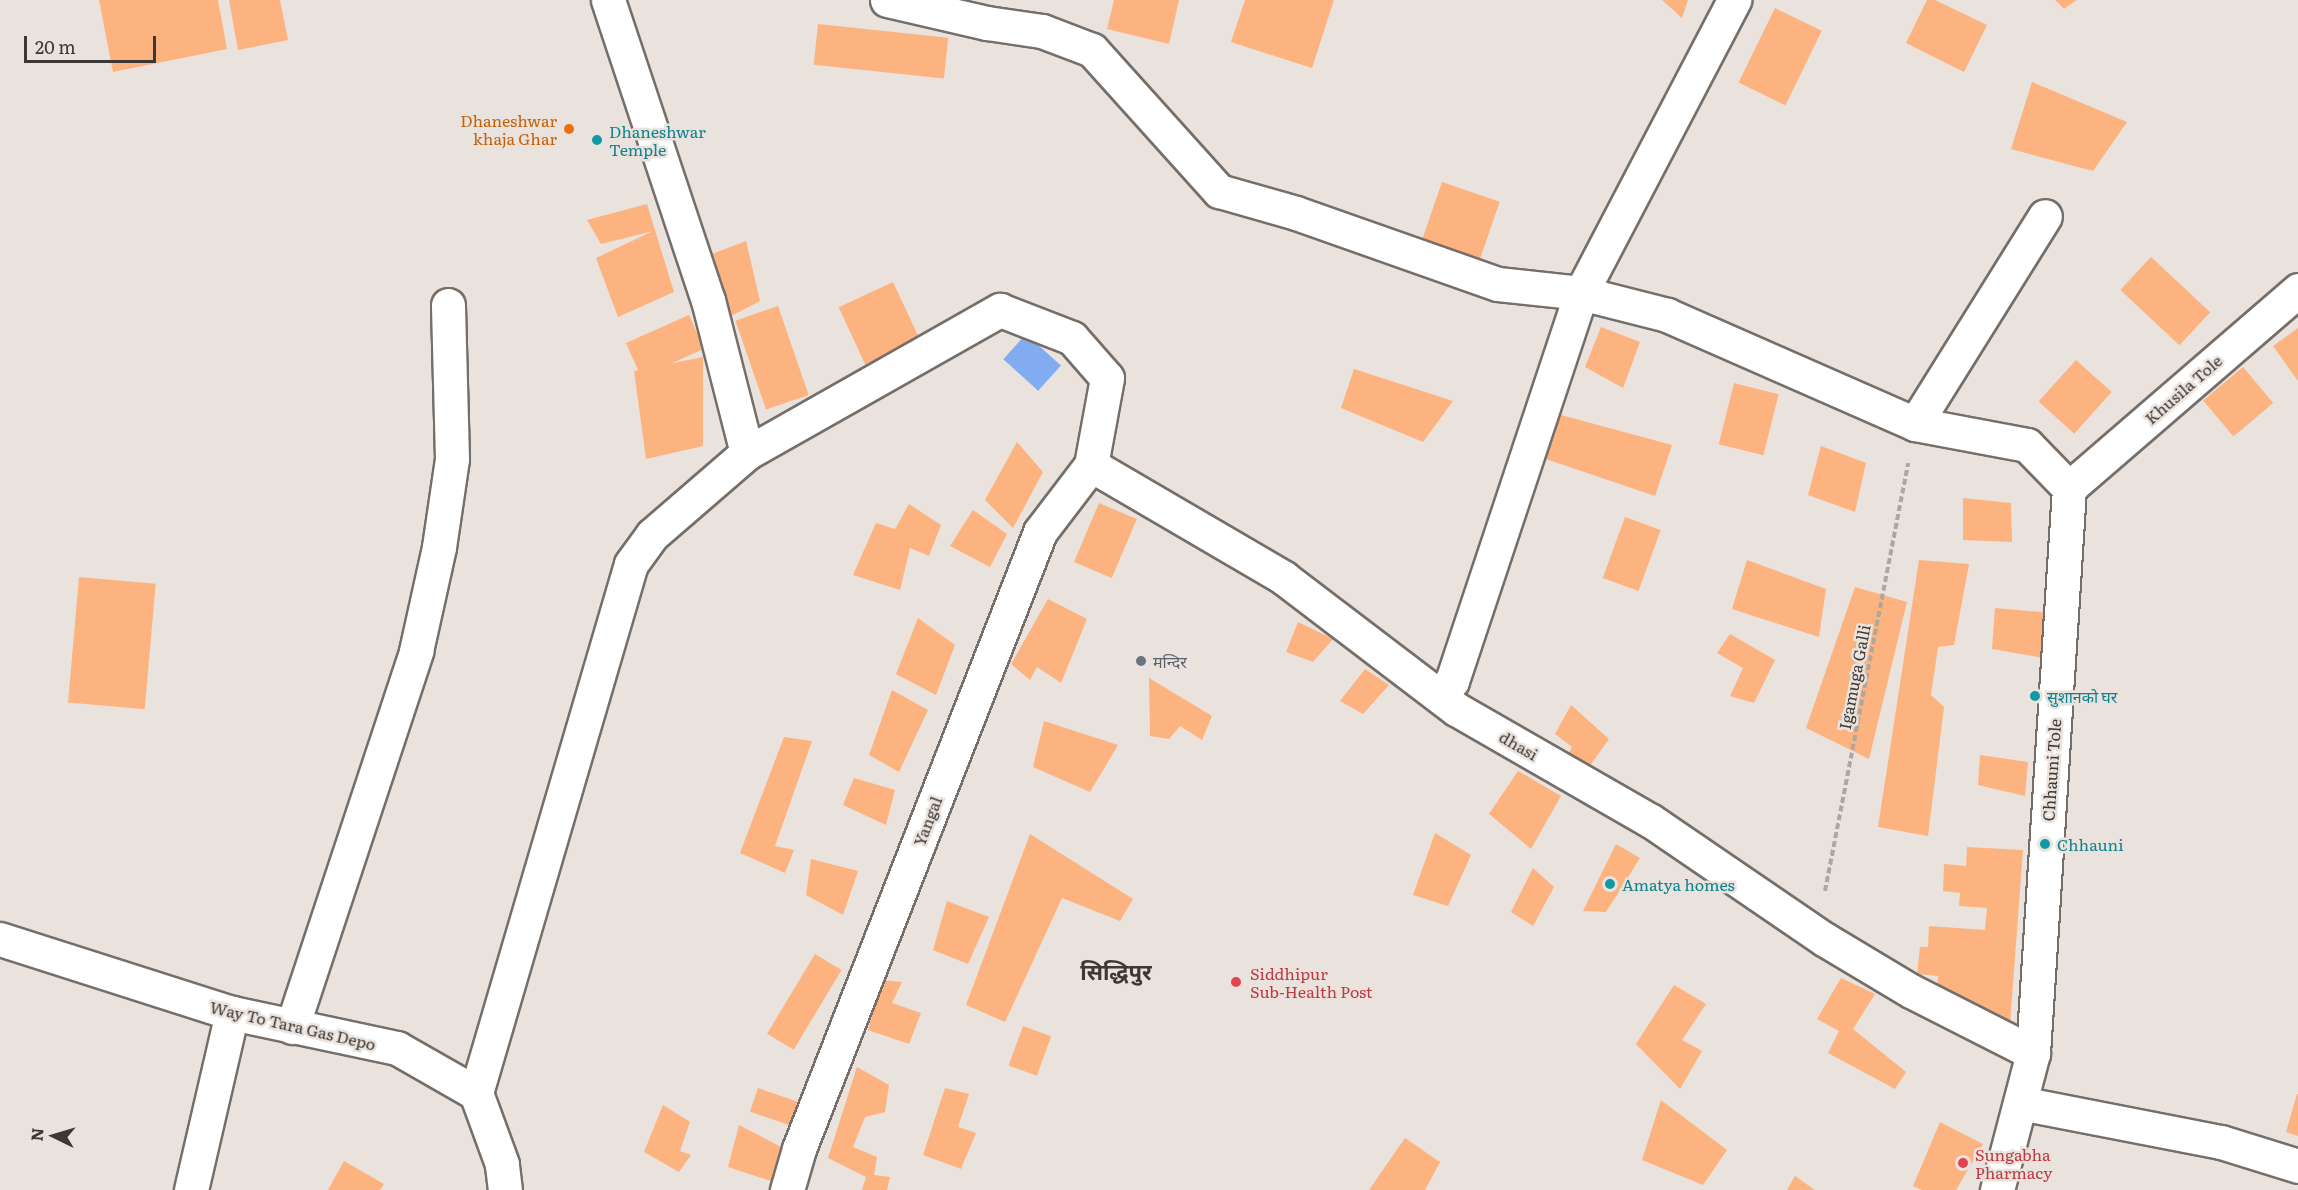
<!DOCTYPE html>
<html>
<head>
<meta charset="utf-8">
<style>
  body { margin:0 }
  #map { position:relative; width:2298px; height:1190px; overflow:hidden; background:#eae2dc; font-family:Literata,"Noto Sans Devanagari",serif }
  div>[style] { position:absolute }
  .water>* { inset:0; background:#82acf1; transform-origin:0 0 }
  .building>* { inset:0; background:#fdb37f; transform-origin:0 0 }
  .path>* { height:4px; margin-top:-2px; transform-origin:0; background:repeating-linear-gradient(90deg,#ada7a2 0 6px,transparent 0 9px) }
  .roads { filter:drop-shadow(2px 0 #756e69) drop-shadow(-2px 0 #756e69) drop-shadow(0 2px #756e69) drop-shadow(0 -2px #756e69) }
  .minor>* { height:33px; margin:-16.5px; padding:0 16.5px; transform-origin:16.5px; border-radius:16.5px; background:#fff }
  .dots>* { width:16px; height:16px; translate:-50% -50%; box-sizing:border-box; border:3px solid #eae2dc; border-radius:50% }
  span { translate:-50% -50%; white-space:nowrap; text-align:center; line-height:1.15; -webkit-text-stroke:5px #eae2dc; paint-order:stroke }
  .food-label { font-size:16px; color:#c56008 }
  .right { translate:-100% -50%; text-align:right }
  .culture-label { font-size:16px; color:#0d838f }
  .left { translate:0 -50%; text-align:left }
  .street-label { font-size:16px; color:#3b3836 }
  .worship-label { font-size:16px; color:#5b616d }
  .health-label { font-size:16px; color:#be3a42 }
  .district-label { font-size:22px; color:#3b3836; font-weight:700 }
  .north { position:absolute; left:24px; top:1106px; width:60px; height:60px; -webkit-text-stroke:4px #eae2dc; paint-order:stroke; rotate:275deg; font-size:16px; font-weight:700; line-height:24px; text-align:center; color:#3b3836 }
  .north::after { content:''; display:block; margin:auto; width:21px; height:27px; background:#3b3836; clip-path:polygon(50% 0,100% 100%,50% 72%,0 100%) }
  .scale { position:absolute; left:24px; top:36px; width:132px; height:27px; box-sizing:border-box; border:3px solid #3b3836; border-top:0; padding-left:8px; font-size:18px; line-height:21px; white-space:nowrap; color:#3b3836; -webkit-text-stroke:4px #eae2dc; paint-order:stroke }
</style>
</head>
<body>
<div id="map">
  <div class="water">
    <div style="left:1026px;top:334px;width:47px;height:34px;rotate:42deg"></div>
  </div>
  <div class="building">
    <div style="clip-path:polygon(99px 0,218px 0,227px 49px,113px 72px)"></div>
    <div style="clip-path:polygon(229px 0,280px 0,288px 40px,238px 50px)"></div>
    <div style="clip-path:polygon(1114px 0,1179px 0,1169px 44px,1107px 29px)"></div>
    <div style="clip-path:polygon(1245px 0,1334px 0,1312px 68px,1231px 42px)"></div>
    <div style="clip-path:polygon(1662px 0,1688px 0,1682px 18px)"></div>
    <div style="clip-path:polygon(1927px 0,1935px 0,1987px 25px,1964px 72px,1906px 43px)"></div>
    <div style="clip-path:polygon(2055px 0,2077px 0,2064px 9px)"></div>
    <div style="left:1775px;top:8px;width:52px;height:83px;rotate:26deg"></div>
    <div style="left:818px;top:24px;width:131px;height:41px;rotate:6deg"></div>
    <div style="clip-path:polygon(2032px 82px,2127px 122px,2093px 171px,2011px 149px)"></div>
    <div style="left:1442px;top:182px;width:61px;height:69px;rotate:19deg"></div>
    <div style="clip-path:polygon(647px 204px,674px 292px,618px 317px,596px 258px,653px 231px,601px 244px,587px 220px)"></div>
    <div style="clip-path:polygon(746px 241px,760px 301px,731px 316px,712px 254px)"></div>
    <div style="left:2151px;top:257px;width:81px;height:45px;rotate:43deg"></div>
    <div style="left:893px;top:282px;width:63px;height:60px;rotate:65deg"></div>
    <div style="left:778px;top:306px;width:94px;height:45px;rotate:71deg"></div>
    <div style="left:689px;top:315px;width:37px;height:69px;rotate:66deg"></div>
    <div style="clip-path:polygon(1601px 327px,1640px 342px,1623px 388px,1585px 367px)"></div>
    <div style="clip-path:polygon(2298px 328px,2298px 381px,2273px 346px)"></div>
    <div style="clip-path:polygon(703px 357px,703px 446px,646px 459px,634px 371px)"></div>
    <div style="left:2076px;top:360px;width:48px;height:56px;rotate:42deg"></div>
    <div style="left:2243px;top:367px;width:47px;height:52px;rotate:50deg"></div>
    <div style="clip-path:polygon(1354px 369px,1453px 401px,1423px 442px,1341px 408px)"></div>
    <div style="left:1734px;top:383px;width:46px;height:63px;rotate:14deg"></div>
    <div style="clip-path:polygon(1550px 412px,1672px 445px,1655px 496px,1534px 455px)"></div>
    <div style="clip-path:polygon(1017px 442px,1043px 472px,1013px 528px,985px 500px)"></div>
    <div style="clip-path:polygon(1821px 446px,1866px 463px,1855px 512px,1808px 495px)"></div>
    <div style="clip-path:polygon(1963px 498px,2011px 503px,2012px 542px,1963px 540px)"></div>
    <div style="left:1099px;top:503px;width:41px;height:64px;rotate:23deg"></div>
    <div style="clip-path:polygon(909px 504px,941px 525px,929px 556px,910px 548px,900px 590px,853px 575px,876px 523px,895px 529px)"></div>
    <div style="clip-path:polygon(973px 510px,1007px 534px,990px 567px,950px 546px)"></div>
    <div style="left:1625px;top:517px;width:38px;height:65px;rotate:20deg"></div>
    <div style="clip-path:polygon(1747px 560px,1826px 589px,1819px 637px,1732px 609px)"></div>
    <div style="clip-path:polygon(1919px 560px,1969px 564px,1954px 645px,1938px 647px,1931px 695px,1944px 707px,1928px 836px,1878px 827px)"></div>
    <div style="left:79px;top:577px;width:77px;height:126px;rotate:5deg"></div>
    <div style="clip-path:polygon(1855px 587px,1907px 602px,1869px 759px,1806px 728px)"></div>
    <div style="clip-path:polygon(1048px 599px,1087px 619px,1061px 683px,1037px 667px,1030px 680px,1011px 664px)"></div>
    <div style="clip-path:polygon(1995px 608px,2051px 613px,2049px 659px,1992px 649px)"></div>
    <div style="clip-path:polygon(918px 618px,955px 645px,936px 695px,896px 674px)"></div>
    <div style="clip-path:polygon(1298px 622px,1333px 639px,1313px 662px,1286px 652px)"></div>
    <div style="clip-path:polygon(1730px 634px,1775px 660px,1754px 703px,1730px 696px,1743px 668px,1717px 653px)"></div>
    <div style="clip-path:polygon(1365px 669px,1389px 685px,1363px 714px,1340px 701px)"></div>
    <div style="clip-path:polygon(1149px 678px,1212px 716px,1202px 740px,1180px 726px,1169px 739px,1150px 736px)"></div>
    <div style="clip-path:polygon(892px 690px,928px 710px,899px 772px,869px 755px)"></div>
    <div style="clip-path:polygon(1571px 705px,1609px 739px,1584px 774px,1565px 760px,1572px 747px,1555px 734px)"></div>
    <div style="clip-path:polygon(1044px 721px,1118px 745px,1090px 792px,1033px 767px)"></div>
    <div style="clip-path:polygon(784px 737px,812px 741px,775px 846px,794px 850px,785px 873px,740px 853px)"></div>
    <div style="clip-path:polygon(1980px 755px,2028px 762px,2025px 796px,1978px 785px)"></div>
    <div style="clip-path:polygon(1518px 771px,1561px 796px,1531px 849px,1489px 814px)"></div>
    <div style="clip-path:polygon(854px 778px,895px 790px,886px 825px,843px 805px)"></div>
    <div style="clip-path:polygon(1435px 833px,1471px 855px,1448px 906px,1413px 895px)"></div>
    <div style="clip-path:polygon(1030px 834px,1133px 899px,1120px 921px,1062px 898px,1005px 1022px,966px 1005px)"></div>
    <div style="clip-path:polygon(1616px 844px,1640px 858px,1606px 912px,1583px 911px)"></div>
    <div style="clip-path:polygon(1967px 847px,2023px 850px,2009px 1038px,1974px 1019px,1975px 1002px,1936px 999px,1938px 976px,1917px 974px,1920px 947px,1928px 947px,1929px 926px,1985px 930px,1987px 908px,1959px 906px,1960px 893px,1943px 891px,1944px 864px,1966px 866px)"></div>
    <div style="clip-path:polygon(811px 859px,858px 871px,843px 915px,806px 895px)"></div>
    <div style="clip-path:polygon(1533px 868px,1554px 887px,1533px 926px,1511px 912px)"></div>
    <div style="clip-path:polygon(947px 901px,989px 917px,968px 964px,933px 950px)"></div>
    <div style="left:815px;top:954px;width:31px;height:93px;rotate:31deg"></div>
    <div style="clip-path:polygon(1841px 978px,1875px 994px,1853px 1029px,1906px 1072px,1895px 1089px,1828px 1053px,1839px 1031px,1817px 1019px)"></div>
    <div style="clip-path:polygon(883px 980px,902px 982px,892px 1003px,921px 1013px,909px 1044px,868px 1030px)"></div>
    <div style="clip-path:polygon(1674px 985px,1706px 1004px,1682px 1040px,1702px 1051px,1680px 1089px,1636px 1044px)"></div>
    <div style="left:1023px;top:1026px;width:30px;height:42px;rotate:20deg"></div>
    <div style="clip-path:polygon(857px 1067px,889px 1085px,885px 1112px,865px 1117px,853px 1147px,877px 1157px,874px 1175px,890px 1177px,887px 1190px,862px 1190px,866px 1177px,828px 1158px)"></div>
    <div style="left:758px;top:1088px;width:42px;height:25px;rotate:19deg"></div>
    <div style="clip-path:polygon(945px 1088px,969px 1094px,958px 1127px,976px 1133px,961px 1169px,923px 1155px)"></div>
    <div style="clip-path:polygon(2297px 1094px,2298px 1094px,2298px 1136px,2286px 1132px)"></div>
    <div style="clip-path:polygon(1661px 1100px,1727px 1150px,1703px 1185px,1642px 1160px)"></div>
    <div style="clip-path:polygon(663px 1105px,690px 1122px,680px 1151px,691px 1155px,679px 1172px,644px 1152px)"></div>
    <div style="clip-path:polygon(1940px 1122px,1983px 1144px,1956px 1190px,1922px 1190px,1913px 1186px)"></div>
    <div style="clip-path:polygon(739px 1125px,781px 1147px,774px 1182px,728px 1167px)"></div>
    <div style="clip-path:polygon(1405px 1138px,1440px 1162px,1425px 1190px,1369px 1190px)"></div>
    <div style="clip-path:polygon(344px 1161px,384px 1184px,380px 1190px,328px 1190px)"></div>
    <div style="clip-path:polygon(1795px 1176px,1815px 1190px,1787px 1190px)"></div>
  </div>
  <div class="path">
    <div style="left:1825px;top:891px;width:436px;rotate:-79deg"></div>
  </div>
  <div class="roads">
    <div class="minor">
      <div style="left:608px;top:0;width:316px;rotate:71.6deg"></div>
      <div style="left:708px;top:300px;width:158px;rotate:75.7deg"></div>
      <div style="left:747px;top:453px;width:291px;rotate:-29.5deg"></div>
      <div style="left:1000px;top:310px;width:77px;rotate:21.3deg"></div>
      <div style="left:1072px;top:338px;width:53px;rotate:48.8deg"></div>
      <div style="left:1107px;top:378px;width:88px;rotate:100.4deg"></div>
      <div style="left:1091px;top:465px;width:84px;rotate:127.3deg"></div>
      <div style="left:1040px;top:532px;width:662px;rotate:111.34deg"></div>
      <div style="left:799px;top:1149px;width:43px;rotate:106.3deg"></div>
      <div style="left:887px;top:0;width:103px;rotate:13deg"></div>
      <div style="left:987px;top:23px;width:56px;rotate:8.3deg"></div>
      <div style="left:1042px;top:31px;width:53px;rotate:20.8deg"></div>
      <div style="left:1092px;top:50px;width:190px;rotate:48deg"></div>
      <div style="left:1219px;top:191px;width:80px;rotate:15.9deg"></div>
      <div style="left:1296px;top:213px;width:214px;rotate:19.4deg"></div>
      <div style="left:1498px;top:284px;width:83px;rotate:6.2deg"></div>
      <div style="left:1581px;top:293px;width:89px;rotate:14.3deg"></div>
      <div style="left:1667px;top:315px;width:271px;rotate:23.7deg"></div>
      <div style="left:1915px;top:424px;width:114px;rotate:10.6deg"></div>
      <div style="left:2027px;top:445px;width:60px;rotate:45.7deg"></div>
      <div style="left:1915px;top:424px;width:245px;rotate:-58deg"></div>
      <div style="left:1091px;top:465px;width:224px;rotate:30.3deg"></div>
      <div style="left:1284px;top:578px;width:216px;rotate:37.3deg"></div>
      <div style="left:1456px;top:709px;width:225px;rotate:29.9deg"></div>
      <div style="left:1651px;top:821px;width:209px;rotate:34.3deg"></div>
      <div style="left:1824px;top:939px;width:101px;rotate:30.9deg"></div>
      <div style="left:1911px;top:991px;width:137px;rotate:26.9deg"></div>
      <div style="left:2069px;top:488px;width:303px;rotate:-40.8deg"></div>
      <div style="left:1439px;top:695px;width:19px;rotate:-47deg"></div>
      <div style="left:1452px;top:681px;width:409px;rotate:-71.6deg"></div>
      <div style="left:1581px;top:293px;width:331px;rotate:-62.4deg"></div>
      <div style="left:0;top:939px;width:244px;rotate:17.7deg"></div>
      <div style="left:232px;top:1013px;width:169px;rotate:12deg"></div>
      <div style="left:397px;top:1048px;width:91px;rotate:29.7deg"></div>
      <div style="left:292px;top:1027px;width:396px;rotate:-71.7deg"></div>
      <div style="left:416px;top:651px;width:107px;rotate:-77.5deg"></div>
      <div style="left:439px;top:547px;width:89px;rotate:-81.6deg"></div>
      <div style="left:452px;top:459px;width:154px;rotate:-91.5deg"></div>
      <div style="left:2020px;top:1103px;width:205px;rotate:11deg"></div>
      <div style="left:2221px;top:1142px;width:81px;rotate:17.3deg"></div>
      <div style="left:191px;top:1190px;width:182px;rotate:-77deg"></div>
      <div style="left:505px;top:1190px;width:26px;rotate:-97deg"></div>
      <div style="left:502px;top:1164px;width:76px;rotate:-110.1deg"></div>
      <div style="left:476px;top:1093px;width:551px;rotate:-73.67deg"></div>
      <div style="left:631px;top:564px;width:36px;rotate:-54deg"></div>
      <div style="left:652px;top:535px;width:125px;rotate:-40.8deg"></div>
      <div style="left:1997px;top:1190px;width:142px;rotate:-75.3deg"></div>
      <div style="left:2033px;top:1053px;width:566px;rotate:-86.35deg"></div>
    </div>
  </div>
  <div class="dots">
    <div style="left:569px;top:129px;background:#e8710a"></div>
    <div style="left:597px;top:140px;background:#0f9aa8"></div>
    <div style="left:1141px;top:661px;background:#6b7280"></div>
    <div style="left:2035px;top:696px;background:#0f9aa8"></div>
    <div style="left:2045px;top:844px;background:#0f9aa8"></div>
    <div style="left:1610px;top:884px;background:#0f9aa8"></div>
    <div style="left:1236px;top:982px;background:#e0444e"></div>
    <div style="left:1963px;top:1163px;background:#e0444e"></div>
  </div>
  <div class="food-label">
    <span class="right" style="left:557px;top:129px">Dhaneshwar<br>khaja Ghar</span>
  </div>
  <div class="culture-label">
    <span class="left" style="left:609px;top:140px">Dhaneshwar<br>Temple</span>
    <span class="left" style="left:2047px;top:696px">सुशानको घर</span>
    <span class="left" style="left:2057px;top:844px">Chhauni</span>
    <span class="left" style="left:1622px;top:884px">Amatya homes</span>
  </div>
  <div class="street-label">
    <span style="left:2183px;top:389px;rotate:-41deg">Khusila Tole</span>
    <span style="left:1854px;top:677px;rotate:-79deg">Igamuga Galli</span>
    <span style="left:1519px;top:745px;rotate:30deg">dhasi</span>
    <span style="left:2051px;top:770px;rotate:-86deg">Chhauni Tole</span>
    <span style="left:927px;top:821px;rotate:-69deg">Yangal</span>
    <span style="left:293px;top:1025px;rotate:13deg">Way To Tara Gas Depo</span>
  </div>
  <div class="worship-label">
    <span class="left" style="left:1153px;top:661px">मन्दिर</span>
  </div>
  <div class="health-label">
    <span class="left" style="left:1250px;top:982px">Siddhipur<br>Sub-Health Post</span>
    <span class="left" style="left:1975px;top:1163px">Sungabha<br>Pharmacy</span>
  </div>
  <div class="district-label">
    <span style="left:1116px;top:971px">सिद्धिपुर</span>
  </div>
  <div class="north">N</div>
  <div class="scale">20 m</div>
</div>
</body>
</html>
